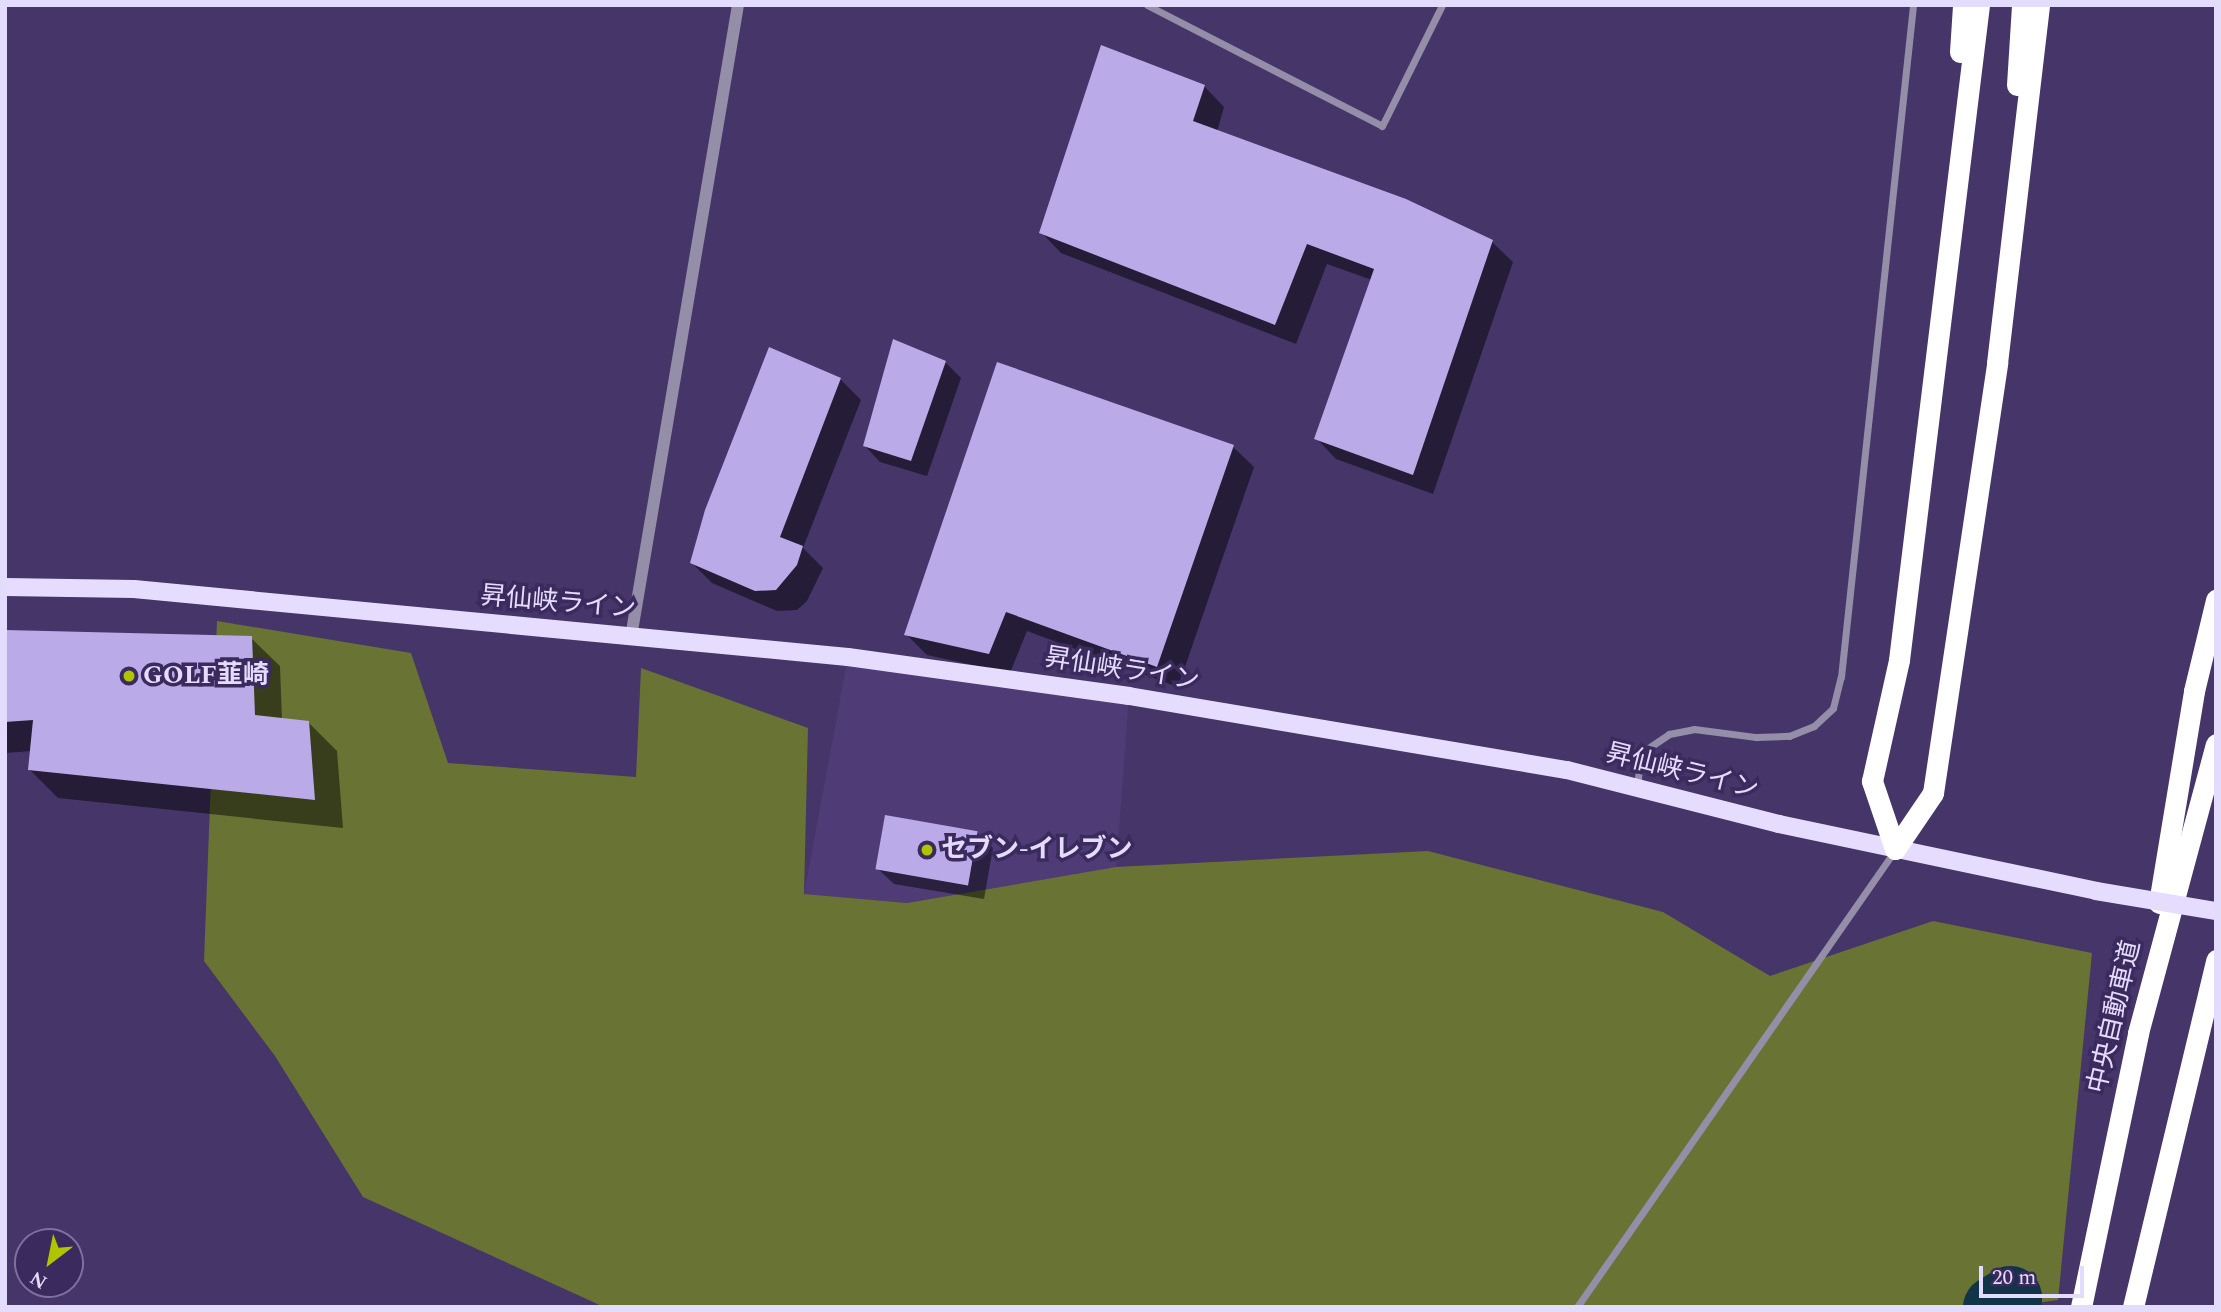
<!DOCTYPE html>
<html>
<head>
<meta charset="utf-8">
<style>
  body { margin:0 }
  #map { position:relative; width:2221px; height:1312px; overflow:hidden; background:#463569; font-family:Spectral,"Noto Sans JP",serif }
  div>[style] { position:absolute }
  .built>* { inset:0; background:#4f3c77 }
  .forest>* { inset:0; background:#697333 }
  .shadow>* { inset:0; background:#0007 }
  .river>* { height:63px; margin:-31.5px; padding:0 31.5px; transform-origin:31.5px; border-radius:31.5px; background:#113448 }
  .building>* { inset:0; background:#bbaae8; transform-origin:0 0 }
  .minor>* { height:7px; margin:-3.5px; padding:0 3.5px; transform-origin:3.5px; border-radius:3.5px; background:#948ea8 }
  .tertiary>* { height:12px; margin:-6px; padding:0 6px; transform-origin:6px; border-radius:6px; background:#948ea8 }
  .primary>* { height:18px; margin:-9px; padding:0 9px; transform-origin:9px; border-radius:9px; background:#e6ddfe }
  .motorway>* { height:21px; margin:-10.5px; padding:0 10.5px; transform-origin:10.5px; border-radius:10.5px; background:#fff }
  .primary-bridge>* { height:18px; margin:-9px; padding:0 9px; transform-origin:9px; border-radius:9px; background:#e6ddfe }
  .dots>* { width:19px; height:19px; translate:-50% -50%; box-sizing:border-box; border:4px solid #3b2a5d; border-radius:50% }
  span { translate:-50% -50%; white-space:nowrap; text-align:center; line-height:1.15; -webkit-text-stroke:7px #3b2a5d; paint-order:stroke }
  .street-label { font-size:26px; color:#e4dcfc }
  .poi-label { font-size:26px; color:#e4dcfc; font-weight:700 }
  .left { translate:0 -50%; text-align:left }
  .frame { position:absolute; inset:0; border:7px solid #e4dcfc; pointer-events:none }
  .north { position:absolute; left:14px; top:1228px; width:70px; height:70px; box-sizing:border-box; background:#3b2a5d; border:2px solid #7f719d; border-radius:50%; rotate:212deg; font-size:19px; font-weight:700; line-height:28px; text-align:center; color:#e4dcfc }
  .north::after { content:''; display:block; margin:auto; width:24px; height:32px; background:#b0c500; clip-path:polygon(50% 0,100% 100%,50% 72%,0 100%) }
  .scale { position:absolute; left:1979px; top:1266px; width:105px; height:32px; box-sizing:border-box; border:4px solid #e4dcfc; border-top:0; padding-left:9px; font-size:21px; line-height:24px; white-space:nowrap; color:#e4dcfc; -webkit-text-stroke:5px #3b2a5d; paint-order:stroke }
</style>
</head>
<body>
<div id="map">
  <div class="built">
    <div style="clip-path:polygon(848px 657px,1129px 696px,1116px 867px,907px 903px,804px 894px)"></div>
  </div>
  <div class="forest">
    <div style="clip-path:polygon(217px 621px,411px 653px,448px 763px,636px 777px,641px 668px,808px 728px,804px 894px,907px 903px,1116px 867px,1428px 851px,1663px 912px,1770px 976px,1933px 921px,2092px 953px,2058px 1300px,2006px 1307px,604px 1307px,363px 1197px,275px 1056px,204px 961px)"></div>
  </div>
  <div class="shadow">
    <div style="clip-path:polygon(1204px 86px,1224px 107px,1217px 132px,1492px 242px,1513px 262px,1433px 494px,1336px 459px,1316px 438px,1372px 280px,1327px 264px,1296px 344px,1061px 253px,1041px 232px)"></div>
    <div style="clip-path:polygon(945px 362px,961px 378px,927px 476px,880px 462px,865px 446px)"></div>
    <div style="clip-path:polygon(840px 379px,861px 400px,803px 548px,823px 568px,807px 601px,797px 610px,777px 611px,712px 583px,692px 563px)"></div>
    <div style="clip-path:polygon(1233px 447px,1254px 467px,1178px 687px,1027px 631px,1010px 673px,927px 655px,906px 634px)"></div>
    <div style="clip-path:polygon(5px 631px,251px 638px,280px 666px,282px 720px,308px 722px,337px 751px,343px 828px,58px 798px,30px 770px,32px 751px,5px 753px)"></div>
    <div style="clip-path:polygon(977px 833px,993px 848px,984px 899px,894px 884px,878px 869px)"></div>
  </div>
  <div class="river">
    <div style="left:1994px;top:1307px;width:19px;rotate:-32deg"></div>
  </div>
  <div class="building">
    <div style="clip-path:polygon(1101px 45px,1205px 85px,1193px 121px,1406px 199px,1493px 240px,1413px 475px,1314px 439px,1374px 269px,1307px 244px,1275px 325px,1039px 233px)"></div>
    <div style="clip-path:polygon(893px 339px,946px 361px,911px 461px,863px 446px)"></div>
    <div style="clip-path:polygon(769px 347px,841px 378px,780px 537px,803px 546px,797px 565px,776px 590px,755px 591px,690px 563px,705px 510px)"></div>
    <div style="clip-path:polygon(997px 362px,1234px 445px,1157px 667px,1006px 612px,989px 654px,904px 635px)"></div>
    <div style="clip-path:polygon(5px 630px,252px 636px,255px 715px,309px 721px,315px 800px,28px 770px,33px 720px,5px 722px)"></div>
    <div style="left:885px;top:815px;width:94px;height:55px;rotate:10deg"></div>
  </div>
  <div class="minor">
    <div style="left:1147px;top:5px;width:264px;rotate:27.2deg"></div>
    <div style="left:1382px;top:126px;width:135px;rotate:-63.6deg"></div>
    <div style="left:1637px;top:786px;width:33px;rotate:-83deg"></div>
    <div style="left:1641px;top:753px;width:34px;rotate:-34deg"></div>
    <div style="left:1669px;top:734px;width:25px;rotate:-11deg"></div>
    <div style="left:1694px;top:729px;width:63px;rotate:7.4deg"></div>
    <div style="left:1756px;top:737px;width:33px;rotate:-2deg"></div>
    <div style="left:1789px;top:736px;width:27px;rotate:-22deg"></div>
    <div style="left:1814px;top:726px;width:26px;rotate:-43deg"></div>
    <div style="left:1833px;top:708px;width:32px;rotate:-76deg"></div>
    <div style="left:1841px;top:677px;width:676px;rotate:-83.88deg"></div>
    <div style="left:1577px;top:1307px;width:553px;rotate:-55.16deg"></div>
  </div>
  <div class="tertiary">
    <div style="left:631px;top:637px;width:641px;rotate:-80.39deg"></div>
  </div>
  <div class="primary">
    <div style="left:5px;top:587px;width:129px;rotate:0.9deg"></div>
    <div style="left:134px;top:589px;width:717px;rotate:5.44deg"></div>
    <div style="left:848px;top:657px;width:284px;rotate:7.9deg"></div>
    <div style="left:1129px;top:696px;width:444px;rotate:9.6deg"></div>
    <div style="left:1567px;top:770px;width:219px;rotate:14.3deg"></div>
    <div style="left:1779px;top:824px;width:324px;rotate:11.9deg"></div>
  </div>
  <div class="motorway">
    <div style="left:1960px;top:52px;width:47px;rotate:-86.3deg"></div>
    <div style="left:2017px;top:85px;width:80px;rotate:-86.4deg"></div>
    <div style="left:1895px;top:849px;width:68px;rotate:-55.8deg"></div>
    <div style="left:1933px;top:793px;width:435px;rotate:-81.5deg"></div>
    <div style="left:1997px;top:363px;width:360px;rotate:-83.3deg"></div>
    <div style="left:1895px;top:849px;width:72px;rotate:-108.7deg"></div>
    <div style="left:1872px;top:781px;width:124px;rotate:-77.4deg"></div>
    <div style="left:1899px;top:660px;width:660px;rotate:-83.04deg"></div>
    <div style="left:2159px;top:903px;width:215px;rotate:-80.6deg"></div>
    <div style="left:2194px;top:691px;width:94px;rotate:-76.4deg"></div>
    <div style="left:2081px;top:1307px;width:280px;rotate:-78.2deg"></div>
    <div style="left:2138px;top:1033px;width:299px;rotate:-74.9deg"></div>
    <div style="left:2133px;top:1307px;width:357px;rotate:-76.5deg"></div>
  </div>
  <div class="primary-bridge">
    <div style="left:2096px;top:891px;width:122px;rotate:9.5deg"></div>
  </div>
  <div class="dots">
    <div style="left:129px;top:676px;background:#b0c500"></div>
    <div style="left:927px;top:850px;background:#b0c500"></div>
  </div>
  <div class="street-label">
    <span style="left:558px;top:603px;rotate:5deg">昇仙峡ライン</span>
    <span style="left:1122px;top:670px;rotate:9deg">昇仙峡ライン</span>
    <span style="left:1682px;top:772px;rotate:14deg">昇仙峡ライン</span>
    <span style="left:2115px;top:1017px;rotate:-77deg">中央自動車道</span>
  </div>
  <div class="poi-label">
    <span class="left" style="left:143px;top:676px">GOLF韮崎</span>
    <span class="left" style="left:941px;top:850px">セブン-イレブン</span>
  </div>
  <div class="frame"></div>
  <div class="north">N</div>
  <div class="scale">20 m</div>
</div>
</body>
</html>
